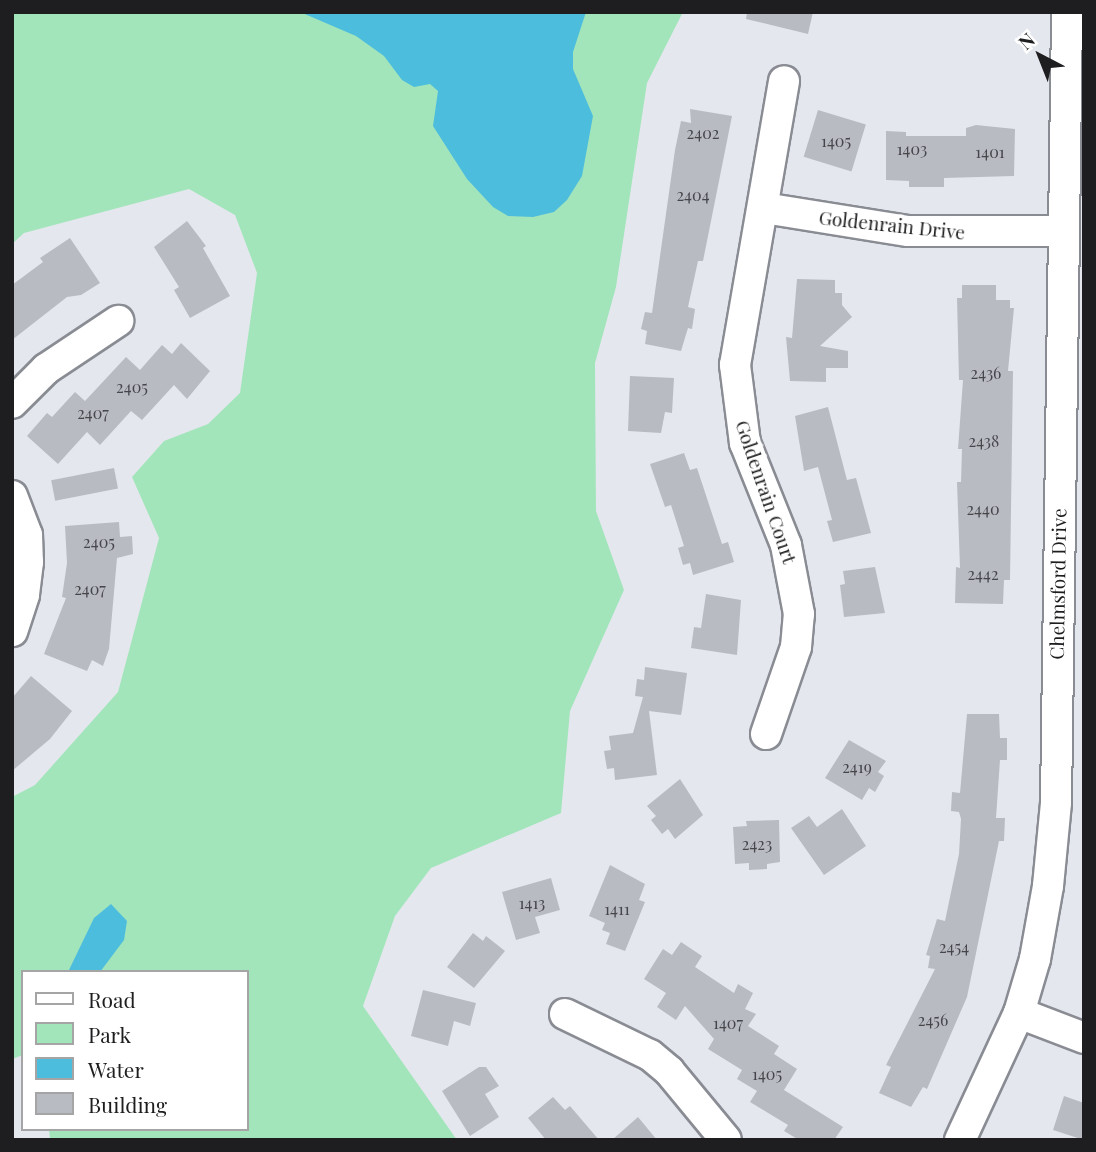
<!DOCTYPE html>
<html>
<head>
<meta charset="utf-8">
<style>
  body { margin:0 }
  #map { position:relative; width:1096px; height:1152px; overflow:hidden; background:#e5e7ef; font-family:"Playfair Display",serif }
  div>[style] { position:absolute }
  .green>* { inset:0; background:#a3e5ba }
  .water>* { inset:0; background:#4dbdde }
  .building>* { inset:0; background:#b9bbc3; transform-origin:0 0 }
  .roads { filter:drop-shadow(2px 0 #8a8c94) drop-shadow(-2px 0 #8a8c94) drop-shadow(0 2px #8a8c94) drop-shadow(0 -2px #8a8c94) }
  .minor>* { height:30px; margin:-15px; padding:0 15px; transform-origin:15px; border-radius:15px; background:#fff }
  span { translate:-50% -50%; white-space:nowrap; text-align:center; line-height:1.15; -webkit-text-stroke:7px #fff; paint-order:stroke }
  .number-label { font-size:16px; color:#45454a }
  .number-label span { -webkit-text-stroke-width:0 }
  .street-label { font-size:19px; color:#1e1e21 }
  .frame { position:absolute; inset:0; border:14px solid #1e1e21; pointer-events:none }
  .legend { position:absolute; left:21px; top:970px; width:228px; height:161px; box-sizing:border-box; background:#fff; border:2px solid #a5a5a6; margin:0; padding:9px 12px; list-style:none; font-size:21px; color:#1e1e21 }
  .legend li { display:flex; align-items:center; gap:14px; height:35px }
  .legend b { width:35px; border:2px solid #a5a5a6 }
  .north { position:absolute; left:1005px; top:21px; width:70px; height:70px; -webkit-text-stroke:5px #fff; paint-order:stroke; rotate:318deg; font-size:19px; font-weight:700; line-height:28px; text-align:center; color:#1e1e21 }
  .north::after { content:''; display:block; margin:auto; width:24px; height:32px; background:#1e1e21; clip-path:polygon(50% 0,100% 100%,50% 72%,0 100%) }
</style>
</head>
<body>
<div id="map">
  <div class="green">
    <div style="clip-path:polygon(12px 12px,683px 12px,647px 83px,616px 287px,595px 363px,596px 511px,624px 590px,570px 711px,561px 813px,431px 868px,395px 916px,363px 1006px,457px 1140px,50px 1140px,49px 1129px,247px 1129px,247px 972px,23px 972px,23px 1055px,12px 1059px,12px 797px,35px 785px,118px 692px,159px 538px,132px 477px,164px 441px,208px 424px,240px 393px,257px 273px,235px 215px,189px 189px,24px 233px,12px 244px)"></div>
  </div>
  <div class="water">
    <div style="clip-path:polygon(300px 12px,586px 12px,573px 52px,573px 69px,593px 116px,582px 176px,567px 200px,554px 212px,533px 217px,508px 216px,493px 207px,467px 179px,433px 126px,438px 91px,430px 84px,414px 87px,402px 80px,384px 56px,356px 36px)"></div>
    <div style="clip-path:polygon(111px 904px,127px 921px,124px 940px,100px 972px,68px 972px,94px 918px)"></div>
  </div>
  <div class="building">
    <div style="clip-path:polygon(747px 12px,813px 12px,808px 34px,746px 19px)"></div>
    <div style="clip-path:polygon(690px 109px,732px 116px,703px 261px,698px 261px,688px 307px,695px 309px,692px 329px,688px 328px,681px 351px,645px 344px,647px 331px,641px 329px,645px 312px,652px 313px,675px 150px,681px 121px,691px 123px)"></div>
    <div style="left:818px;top:110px;width:50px;height:49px;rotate:17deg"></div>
    <div style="clip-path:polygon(976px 125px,1015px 129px,1014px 176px,944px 178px,944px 187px,909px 187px,909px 181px,886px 180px,886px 131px,906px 132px,906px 136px,966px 136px,966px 128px)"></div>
    <div style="clip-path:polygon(187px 221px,206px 246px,203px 248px,230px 296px,190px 318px,174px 290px,179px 287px,154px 247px)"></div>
    <div style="clip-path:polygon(70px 238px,100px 283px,81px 295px,67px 297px,12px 340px,12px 285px,43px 262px,40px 258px)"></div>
    <div style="clip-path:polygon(797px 279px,835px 280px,835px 293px,842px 293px,842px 305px,852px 317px,820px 346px,848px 351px,848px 368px,826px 368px,826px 382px,790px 381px,786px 337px,792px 338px)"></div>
    <div style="clip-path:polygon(962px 285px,996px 285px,996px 300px,1010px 300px,1010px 308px,1014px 308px,1008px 371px,1013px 371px,1010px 580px,1004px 580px,1003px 604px,955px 603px,956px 567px,960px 568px,957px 482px,961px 482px,962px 449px,958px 449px,963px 380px,959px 380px,957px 298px,962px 298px)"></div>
    <div style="clip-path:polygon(181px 343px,210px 371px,187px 399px,174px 385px,142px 420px,131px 411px,100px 445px,87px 432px,58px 464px,27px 436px,47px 413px,52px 417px,75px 392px,85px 401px,126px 357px,140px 370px,162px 345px,172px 354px)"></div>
    <div style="clip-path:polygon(630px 376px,674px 378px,672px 413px,665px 412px,661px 433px,628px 431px)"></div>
    <div style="clip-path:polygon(828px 407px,847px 480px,856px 478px,871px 533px,833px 542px,827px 521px,832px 520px,818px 467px,804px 471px,795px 416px)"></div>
    <div style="clip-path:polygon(684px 453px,690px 470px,697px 468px,722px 544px,728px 542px,734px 562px,693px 575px,690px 563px,683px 565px,678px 548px,684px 546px,671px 505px,665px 507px,650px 464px)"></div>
    <div style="left:114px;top:468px;width:21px;height:64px;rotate:79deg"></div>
    <div style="clip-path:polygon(119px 522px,120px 537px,132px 536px,133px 554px,117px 558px,109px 649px,103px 666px,92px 660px,87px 671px,44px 654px,66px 598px,62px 597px,67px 563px,65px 526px)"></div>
    <div style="clip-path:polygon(875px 567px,885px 613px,844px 617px,840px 585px,845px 584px,843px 571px)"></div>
    <div style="clip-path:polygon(706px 594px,741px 600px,737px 655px,691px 648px,694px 627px,701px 628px)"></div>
    <div style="clip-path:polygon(645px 667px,687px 673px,682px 710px,681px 715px,649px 711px,657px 775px,615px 780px,614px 768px,607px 769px,604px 751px,611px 750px,609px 736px,633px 733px,643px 697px,635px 696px,637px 679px,644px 680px)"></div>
    <div style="clip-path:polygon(31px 676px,72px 711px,50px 739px,12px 771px,12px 698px)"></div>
    <div style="clip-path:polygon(967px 714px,999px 714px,1000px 738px,1007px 738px,1007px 760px,1000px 760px,996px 818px,1005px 818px,1004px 841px,999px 841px,967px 997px,927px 1089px,923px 1087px,911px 1107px,879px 1093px,891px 1067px,886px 1065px,935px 969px,928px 968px,930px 956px,926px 955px,937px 919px,945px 921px,959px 854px,961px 819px,959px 812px,951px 811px,952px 792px,960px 793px)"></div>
    <div style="clip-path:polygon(849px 740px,886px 761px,878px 772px,884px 776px,875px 792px,869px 788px,862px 800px,825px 778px)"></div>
    <div style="clip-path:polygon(680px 779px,703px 815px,675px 839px,668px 829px,662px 834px,651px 820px,656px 816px,647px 806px)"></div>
    <div style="clip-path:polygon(842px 809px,866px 846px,824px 875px,791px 828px,809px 816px,817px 827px)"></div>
    <div style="clip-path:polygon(779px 820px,780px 862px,767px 864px,767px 869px,749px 870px,749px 863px,735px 864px,733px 827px,747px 826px,746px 821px)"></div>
    <div style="clip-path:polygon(610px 865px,645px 884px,639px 900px,645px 902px,625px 951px,606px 944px,610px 933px,602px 930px,605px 923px,589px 916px)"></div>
    <div style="clip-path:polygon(551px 878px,560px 910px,535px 917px,540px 933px,516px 940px,502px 892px)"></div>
    <div style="clip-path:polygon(473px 933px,483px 941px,486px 936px,505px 951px,474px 988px,447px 967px)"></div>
    <div style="clip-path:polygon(681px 942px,702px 956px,695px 967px,734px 993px,738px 984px,753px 993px,745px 1009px,756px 1014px,748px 1026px,779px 1046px,774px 1054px,797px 1069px,784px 1090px,843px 1127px,834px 1140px,799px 1140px,784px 1131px,788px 1125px,750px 1102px,757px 1091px,737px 1079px,742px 1070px,708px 1049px,714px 1039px,685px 1006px,676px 1020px,657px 1007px,666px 993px,644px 979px,663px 949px,672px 955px)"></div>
    <div style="clip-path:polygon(423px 990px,476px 1003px,470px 1026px,454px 1021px,448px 1046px,411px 1036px)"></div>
    <div style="clip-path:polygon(479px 1067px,486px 1067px,499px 1086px,485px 1094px,499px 1117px,470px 1136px,442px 1091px)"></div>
    <div style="clip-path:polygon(1064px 1096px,1084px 1103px,1084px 1140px,1053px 1130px)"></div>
    <div style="clip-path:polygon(553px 1097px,565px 1110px,570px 1106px,599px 1140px,546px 1140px,528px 1118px)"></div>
    <div style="clip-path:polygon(638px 1117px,657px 1140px,612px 1140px)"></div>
  </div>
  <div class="roads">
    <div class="minor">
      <div style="left:764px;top:208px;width:146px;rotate:9.1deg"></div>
      <div style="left:908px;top:231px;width:155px"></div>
      <div style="left:12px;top:403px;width:48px;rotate:-45deg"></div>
      <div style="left:46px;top:369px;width:87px;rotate:-33.7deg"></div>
      <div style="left:12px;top:496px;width:42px;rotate:69deg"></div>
      <div style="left:27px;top:535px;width:27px;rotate:88deg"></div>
      <div style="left:28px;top:562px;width:33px;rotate:97deg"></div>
      <div style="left:24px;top:595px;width:38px;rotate:108deg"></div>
      <div style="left:766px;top:734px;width:92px;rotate:-71deg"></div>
      <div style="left:796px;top:647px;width:33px;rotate:-85deg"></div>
      <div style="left:799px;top:614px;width:70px;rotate:-100.7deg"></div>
      <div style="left:786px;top:545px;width:110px;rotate:-111.9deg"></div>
      <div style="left:745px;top:443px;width:79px;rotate:-97.3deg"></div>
      <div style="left:735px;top:365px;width:288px;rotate:-80.2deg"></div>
      <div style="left:1019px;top:1013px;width:70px;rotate:21deg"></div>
      <div style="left:565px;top:1014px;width:94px;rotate:25.8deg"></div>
      <div style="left:650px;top:1055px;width:25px;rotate:40deg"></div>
      <div style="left:669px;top:1071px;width:89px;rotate:50.4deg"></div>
      <div style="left:960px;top:1140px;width:140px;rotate:-65.1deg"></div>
      <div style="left:1019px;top:1013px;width:56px;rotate:-73.5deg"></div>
      <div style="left:1035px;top:959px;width:74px;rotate:-79.9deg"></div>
      <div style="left:1048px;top:886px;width:83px;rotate:-84.5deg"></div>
      <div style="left:1056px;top:803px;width:791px;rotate:-89.2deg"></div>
    </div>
  </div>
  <div class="number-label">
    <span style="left:703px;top:133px">2402</span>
    <span style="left:836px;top:141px">1405</span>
    <span style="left:912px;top:149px">1403</span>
    <span style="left:990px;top:152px">1401</span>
    <span style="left:693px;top:195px">2404</span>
    <span style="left:986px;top:373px">2436</span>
    <span style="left:132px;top:387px">2405</span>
    <span style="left:93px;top:413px">2407</span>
    <span style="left:984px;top:441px">2438</span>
    <span style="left:983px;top:509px">2440</span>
    <span style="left:99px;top:542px">2405</span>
    <span style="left:983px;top:574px">2442</span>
    <span style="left:90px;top:589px">2407</span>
    <span style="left:857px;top:767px">2419</span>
    <span style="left:757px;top:844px">2423</span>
    <span style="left:532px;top:903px">1413</span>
    <span style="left:617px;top:909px">1411</span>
    <span style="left:954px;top:947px">2454</span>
    <span style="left:933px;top:1020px">2456</span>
    <span style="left:728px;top:1023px">1407</span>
    <span style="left:767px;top:1074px">1405</span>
  </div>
  <div class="street-label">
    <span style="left:892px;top:225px;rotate:6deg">Goldenrain Drive</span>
    <span style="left:766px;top:492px;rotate:71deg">Goldenrain Court</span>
    <span style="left:1058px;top:584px;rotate:-89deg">Chelmsford Drive</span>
  </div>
  <div class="frame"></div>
  <ul class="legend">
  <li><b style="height:9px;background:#fff"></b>Road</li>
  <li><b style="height:19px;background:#a3e5ba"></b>Park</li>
  <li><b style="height:19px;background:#4dbdde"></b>Water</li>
  <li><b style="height:19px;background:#b9bbc3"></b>Building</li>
  </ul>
  <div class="north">N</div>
</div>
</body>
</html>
